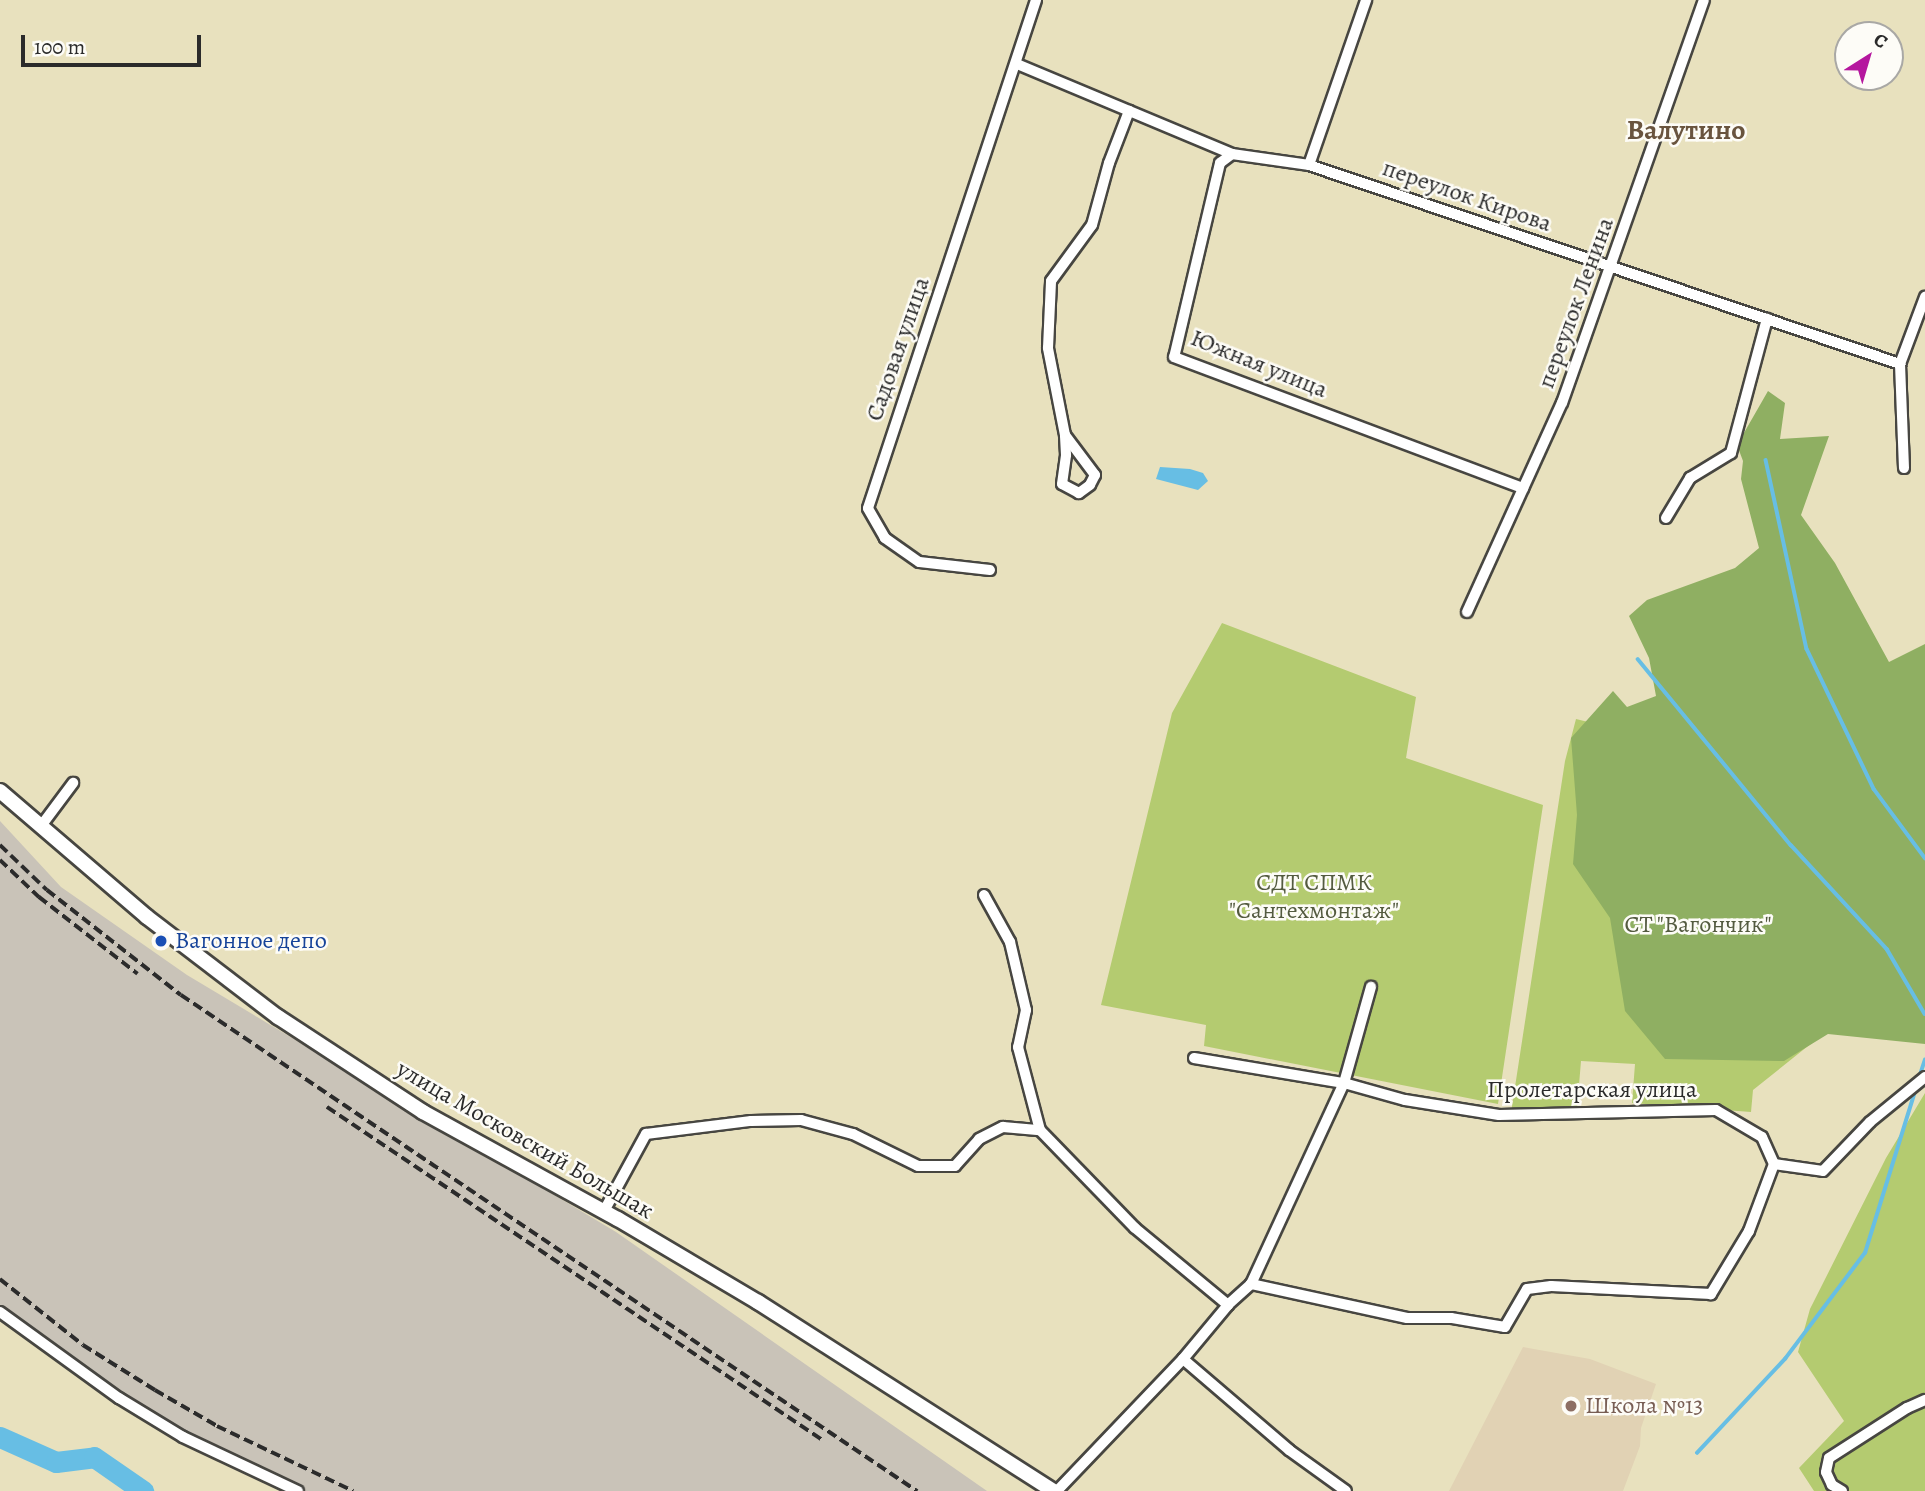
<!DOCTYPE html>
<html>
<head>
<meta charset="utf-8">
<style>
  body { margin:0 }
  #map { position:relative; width:1925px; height:1491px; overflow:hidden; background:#e8e1be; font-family:Alegreya,serif }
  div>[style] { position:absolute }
  .built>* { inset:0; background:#e1d2b4 }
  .industrial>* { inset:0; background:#c9c3b8 }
  .green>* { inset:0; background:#b4cb70 }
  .forest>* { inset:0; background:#8faf62 }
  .water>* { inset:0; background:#67bee4 }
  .stream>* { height:3.5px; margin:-1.75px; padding:0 1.75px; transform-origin:1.75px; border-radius:1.75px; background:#67bee4 }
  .river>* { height:21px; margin:-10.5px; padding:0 10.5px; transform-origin:10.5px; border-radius:10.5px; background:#67bee4 }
  .roads { filter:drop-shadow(2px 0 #474641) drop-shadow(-2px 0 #474641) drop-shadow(0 2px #474641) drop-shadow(0 -2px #474641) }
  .minor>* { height:10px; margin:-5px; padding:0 5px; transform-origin:5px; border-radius:5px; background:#fff }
  .tertiary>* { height:14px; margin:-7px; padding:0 7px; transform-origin:7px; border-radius:7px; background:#fff }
  .rail>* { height:3.5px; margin-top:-1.75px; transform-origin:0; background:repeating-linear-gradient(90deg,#2b2b2b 0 10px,transparent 0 15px) }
  .dots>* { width:19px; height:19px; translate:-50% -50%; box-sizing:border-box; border:4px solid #fdfcf7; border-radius:50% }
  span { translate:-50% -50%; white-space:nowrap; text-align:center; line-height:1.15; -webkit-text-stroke:5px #fdfcf7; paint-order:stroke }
  .street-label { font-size:24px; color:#2b2b2b }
  .park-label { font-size:24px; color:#545b40 }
  .transit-label { font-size:24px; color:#164399 }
  .left { translate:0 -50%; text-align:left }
  .education-label { font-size:24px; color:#785e54 }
  .quarter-label { font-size:28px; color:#69543e; font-weight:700 }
  .north { position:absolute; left:1834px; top:21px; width:70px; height:70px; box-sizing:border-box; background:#fdfcf7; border:2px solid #a9a8a5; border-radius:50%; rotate:37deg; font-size:19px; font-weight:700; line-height:28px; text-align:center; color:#2b2b2b }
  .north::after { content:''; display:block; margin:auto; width:24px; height:32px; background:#b5179e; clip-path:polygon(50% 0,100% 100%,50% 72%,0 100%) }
  .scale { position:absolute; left:21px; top:35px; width:180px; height:32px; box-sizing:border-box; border:4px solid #2b2b2b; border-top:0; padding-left:9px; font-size:21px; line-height:24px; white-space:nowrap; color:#2b2b2b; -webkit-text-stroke:5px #fdfcf7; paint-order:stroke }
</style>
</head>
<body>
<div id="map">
  <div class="built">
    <div style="clip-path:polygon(1523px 1347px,1590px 1359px,1656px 1384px,1641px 1428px,1640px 1446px,1623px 1491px,1449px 1491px)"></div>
  </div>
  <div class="industrial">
    <div style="clip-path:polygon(0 821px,61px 887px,187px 975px,616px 1232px,987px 1491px,290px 1491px,192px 1446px,0 1316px)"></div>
  </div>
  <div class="green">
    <div style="clip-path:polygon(1222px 623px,1416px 697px,1406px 758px,1543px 805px,1498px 1104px,1204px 1046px,1206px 1025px,1101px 1005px,1172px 713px)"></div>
    <div style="clip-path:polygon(1576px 719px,1677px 744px,1828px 1030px,1753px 1090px,1751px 1112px,1632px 1103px,1635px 1064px,1581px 1061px,1577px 1109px,1511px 1113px,1565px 761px)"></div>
    <div style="clip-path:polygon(1925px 1093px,1925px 1491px,1814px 1491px,1799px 1468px,1844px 1421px,1798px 1352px,1810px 1309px,1886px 1158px)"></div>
  </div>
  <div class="forest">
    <div style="clip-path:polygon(1768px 391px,1785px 403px,1780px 439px,1829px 436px,1801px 515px,1835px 563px,1889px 662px,1925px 644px,1925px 1044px,1828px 1034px,1784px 1061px,1665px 1059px,1625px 1011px,1610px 918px,1573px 864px,1577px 815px,1571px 738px,1613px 691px,1627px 707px,1656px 696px,1649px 658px,1629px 616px,1647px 600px,1735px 568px,1759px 548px,1741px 479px,1743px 461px,1737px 445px)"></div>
  </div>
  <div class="water">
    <div style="clip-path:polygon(1160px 467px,1190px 469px,1203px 473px,1208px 481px,1198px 490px,1156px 479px)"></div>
  </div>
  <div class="stream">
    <div style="left:1766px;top:460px;width:193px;rotate:77.8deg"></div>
    <div style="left:1807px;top:649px;width:155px;rotate:64.4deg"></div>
    <div style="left:1874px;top:789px;width:86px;rotate:53.5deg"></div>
    <div style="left:1638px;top:659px;width:241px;rotate:50.6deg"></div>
    <div style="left:1791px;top:845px;width:142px;rotate:47.3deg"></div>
    <div style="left:1887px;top:949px;width:75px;rotate:59.7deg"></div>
    <div style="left:1919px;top:1078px;width:19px;rotate:-72deg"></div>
    <div style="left:1697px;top:1453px;width:129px;rotate:-46.9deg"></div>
    <div style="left:1785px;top:1359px;width:133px;rotate:-53deg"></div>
    <div style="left:1865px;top:1253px;width:173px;rotate:-72.8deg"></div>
  </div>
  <div class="river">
    <div style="left:0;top:1437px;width:61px;rotate:24.1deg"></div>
    <div style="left:56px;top:1462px;width:38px;rotate:-7deg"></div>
    <div style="left:94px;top:1457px;width:60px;rotate:34.8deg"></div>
  </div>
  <div class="roads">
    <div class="minor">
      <div style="left:1017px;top:64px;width:233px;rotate:22.7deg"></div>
      <div style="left:1232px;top:154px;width:78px;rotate:8.1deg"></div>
      <div style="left:1309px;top:165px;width:624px;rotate:18.61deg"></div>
      <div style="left:1232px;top:154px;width:15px;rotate:143deg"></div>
      <div style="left:1220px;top:163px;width:199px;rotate:103.3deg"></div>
      <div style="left:1174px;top:357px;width:373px;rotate:20.6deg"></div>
      <div style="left:1309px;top:165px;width:175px;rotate:-70.9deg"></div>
      <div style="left:1065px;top:435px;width:50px;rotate:53.1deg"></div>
      <div style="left:1095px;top:475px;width:11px;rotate:117deg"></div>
      <div style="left:1090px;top:485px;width:14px;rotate:144deg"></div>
      <div style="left:1079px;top:493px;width:19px;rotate:-152deg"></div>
      <div style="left:1062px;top:484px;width:29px;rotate:-82deg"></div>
      <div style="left:1066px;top:455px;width:20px;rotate:-93deg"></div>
      <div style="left:1065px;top:435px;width:89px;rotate:-101.1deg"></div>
      <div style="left:1048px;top:348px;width:67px;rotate:-87.4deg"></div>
      <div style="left:1051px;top:281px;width:69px;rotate:-53.8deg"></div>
      <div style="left:1092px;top:225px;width:64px;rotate:-74.7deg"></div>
      <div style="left:1109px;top:163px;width:56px;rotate:-69deg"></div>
      <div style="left:1904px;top:468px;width:104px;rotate:-92.2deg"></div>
      <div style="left:1900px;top:364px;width:72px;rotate:-69.5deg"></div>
      <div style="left:1666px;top:518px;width:47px;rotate:-59deg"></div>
      <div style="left:1690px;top:478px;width:48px;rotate:-31.4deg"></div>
      <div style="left:1731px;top:453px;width:139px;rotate:-75deg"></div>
      <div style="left:990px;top:570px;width:71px;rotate:-173.6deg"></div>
      <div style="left:919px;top:562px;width:42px;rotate:-144.8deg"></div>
      <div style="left:885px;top:538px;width:34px;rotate:-120deg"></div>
      <div style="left:868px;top:508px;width:535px;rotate:-71.7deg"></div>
      <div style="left:1467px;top:612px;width:230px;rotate:-65.6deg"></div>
      <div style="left:1562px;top:403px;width:427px;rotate:-70.6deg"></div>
      <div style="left:41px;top:826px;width:54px;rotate:-53.3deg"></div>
      <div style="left:984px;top:895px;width:54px;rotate:61deg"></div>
      <div style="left:1010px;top:942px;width:70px;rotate:76.8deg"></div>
      <div style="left:1026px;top:1010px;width:38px;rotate:102deg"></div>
      <div style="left:1018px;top:1047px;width:86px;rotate:75.2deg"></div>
      <div style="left:1040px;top:1130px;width:136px;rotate:45.9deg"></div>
      <div style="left:1135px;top:1228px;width:121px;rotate:39.6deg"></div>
      <div style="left:1228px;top:1305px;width:70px;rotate:129.8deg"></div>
      <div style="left:1183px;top:1359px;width:182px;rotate:133.7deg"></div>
      <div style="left:1194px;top:1058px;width:152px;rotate:9.5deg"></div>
      <div style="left:1344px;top:1083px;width:63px;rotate:15.6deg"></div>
      <div style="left:1405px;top:1100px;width:95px;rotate:9.1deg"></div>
      <div style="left:1499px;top:1115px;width:217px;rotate:-1.3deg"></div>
      <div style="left:1716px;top:1110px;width:53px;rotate:30.4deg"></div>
      <div style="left:1762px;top:1137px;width:30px;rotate:66deg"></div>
      <div style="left:1774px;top:1164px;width:72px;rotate:110.5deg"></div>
      <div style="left:1749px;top:1231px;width:74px;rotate:121.1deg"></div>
      <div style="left:1711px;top:1294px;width:160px;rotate:-177.1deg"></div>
      <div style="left:1551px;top:1286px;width:24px;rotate:173deg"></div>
      <div style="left:1527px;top:1289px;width:44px;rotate:120.1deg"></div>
      <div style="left:1505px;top:1327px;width:55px;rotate:-170.5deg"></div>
      <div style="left:1451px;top:1318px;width:44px;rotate:180deg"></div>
      <div style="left:1407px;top:1318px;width:160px;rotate:-167.7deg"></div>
      <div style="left:1251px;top:1284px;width:31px;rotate:138deg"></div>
      <div style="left:1774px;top:1164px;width:49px;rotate:8.1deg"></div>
      <div style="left:1823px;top:1171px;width:68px;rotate:-46.2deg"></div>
      <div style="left:1870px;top:1122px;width:71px;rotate:-39.3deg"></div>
      <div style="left:604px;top:1211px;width:88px;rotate:-61.4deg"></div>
      <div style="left:646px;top:1134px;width:106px;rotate:-7.1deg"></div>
      <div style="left:751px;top:1121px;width:50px;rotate:-1.1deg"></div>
      <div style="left:801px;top:1120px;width:54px;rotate:15.1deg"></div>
      <div style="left:853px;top:1134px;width:72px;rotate:26.2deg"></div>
      <div style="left:918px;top:1166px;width:37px"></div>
      <div style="left:955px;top:1166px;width:36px;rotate:-48deg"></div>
      <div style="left:979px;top:1139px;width:27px;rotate:-27deg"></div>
      <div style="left:1003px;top:1127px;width:37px;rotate:5deg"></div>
      <div style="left:1251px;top:1284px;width:221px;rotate:-65.2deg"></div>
      <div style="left:1344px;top:1083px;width:100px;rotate:-74.3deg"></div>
      <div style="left:0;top:1312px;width:147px;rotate:35.9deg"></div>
      <div style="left:119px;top:1398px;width:75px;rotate:31.4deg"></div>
      <div style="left:183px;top:1437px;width:127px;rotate:25.2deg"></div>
      <div style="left:1183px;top:1359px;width:140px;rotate:40.6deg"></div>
      <div style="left:1289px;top:1450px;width:70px;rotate:35.7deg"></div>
      <div style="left:1842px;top:1491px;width:12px;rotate:-149deg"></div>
      <div style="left:1832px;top:1485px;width:14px;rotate:-115deg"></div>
      <div style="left:1826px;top:1472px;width:14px;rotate:-78deg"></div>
      <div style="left:1829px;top:1458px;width:93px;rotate:-32.7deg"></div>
      <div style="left:1907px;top:1408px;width:20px;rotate:-24deg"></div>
    </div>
    <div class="tertiary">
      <div style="left:0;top:791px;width:194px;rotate:40.6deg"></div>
      <div style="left:147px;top:917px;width:165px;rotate:37.4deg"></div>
      <div style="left:278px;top:1017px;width:173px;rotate:33.2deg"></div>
      <div style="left:423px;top:1112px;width:222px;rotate:28.8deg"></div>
      <div style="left:618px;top:1219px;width:163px;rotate:30.7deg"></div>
      <div style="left:758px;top:1302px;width:350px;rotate:32.6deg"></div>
    </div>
  </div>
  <div class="rail">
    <div style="left:0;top:845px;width:65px;rotate:43.8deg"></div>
    <div style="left:47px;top:890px;width:170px;rotate:38.1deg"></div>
    <div style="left:181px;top:995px;width:888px;rotate:33.98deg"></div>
    <div style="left:0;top:860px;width:54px;rotate:43.5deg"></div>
    <div style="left:39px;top:897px;width:125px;rotate:37.9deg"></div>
    <div style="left:327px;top:1107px;width:599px;rotate:33.9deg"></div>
    <div style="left:0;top:1279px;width:106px;rotate:38.5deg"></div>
    <div style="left:83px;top:1345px;width:85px;rotate:32deg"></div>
    <div style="left:155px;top:1390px;width:72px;rotate:30.1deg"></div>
    <div style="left:217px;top:1426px;width:151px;rotate:25.5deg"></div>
  </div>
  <div class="dots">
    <div style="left:161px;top:941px;background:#1a4fb4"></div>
    <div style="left:1571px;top:1406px;background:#8d6e63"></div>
  </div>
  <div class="street-label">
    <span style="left:1467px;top:196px;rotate:19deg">переулок Кирова</span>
    <span style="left:1576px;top:303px;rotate:-70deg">переулок Ленина</span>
    <span style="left:898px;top:349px;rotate:-71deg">Садовая улица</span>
    <span style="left:1259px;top:364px;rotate:22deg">Южная улица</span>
    <span style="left:1592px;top:1090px">Пролетарская улица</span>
    <span style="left:525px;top:1140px;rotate:30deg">улица Московский Большак</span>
  </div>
  <div class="park-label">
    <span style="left:1314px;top:897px">СДТ СПМК<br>"Сантехмонтаж"</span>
    <span style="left:1698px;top:925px">СТ "Вагончик"</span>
  </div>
  <div class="transit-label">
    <span class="left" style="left:175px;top:941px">Вагонное депо</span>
  </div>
  <div class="education-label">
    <span class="left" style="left:1585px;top:1406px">Школа №13</span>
  </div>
  <div class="quarter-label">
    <span style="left:1686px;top:130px">Валутино</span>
  </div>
  <div class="north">С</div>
  <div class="scale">100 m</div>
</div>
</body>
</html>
